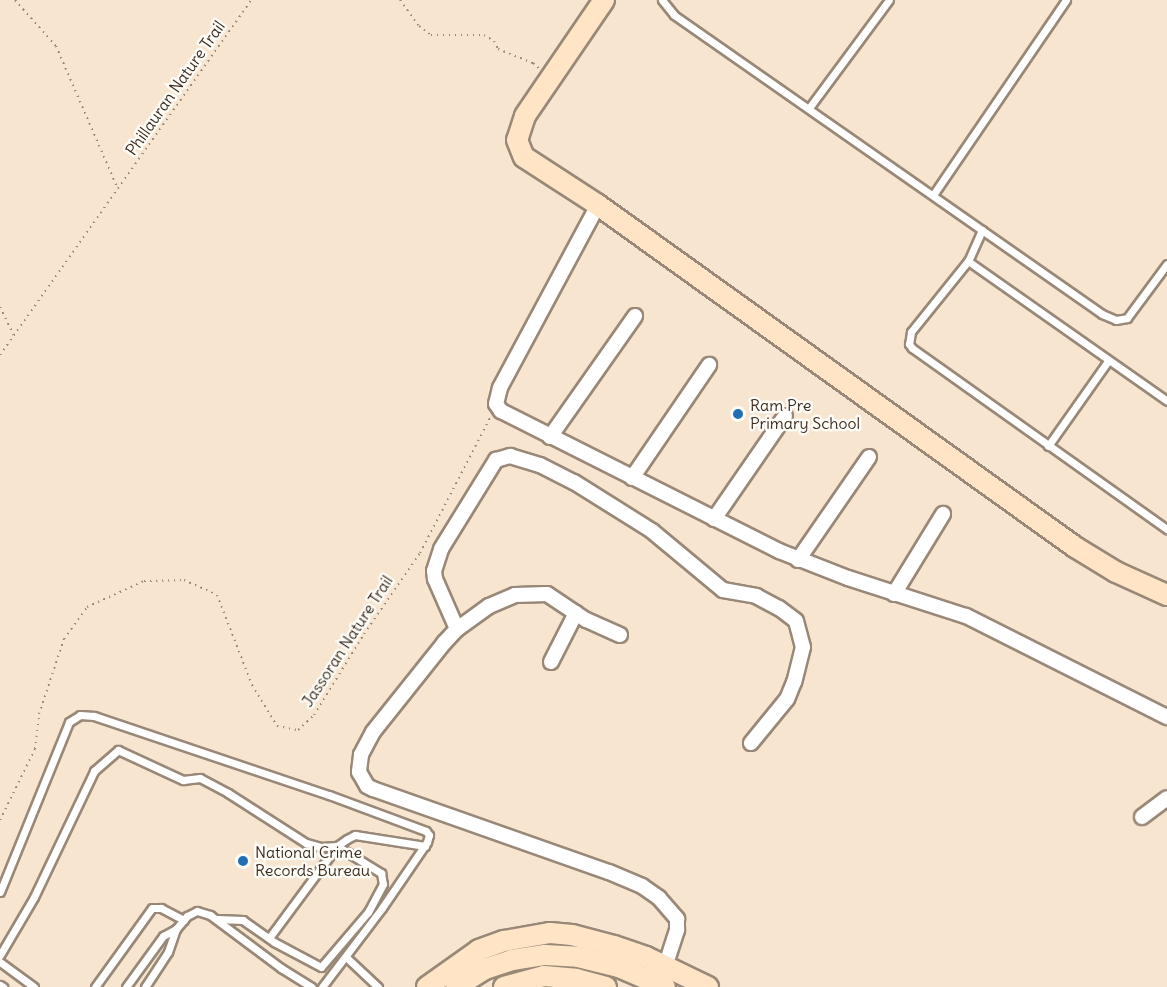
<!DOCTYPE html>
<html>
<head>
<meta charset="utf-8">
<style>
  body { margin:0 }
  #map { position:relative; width:1167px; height:987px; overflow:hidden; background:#f7e5d0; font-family:Delius,sans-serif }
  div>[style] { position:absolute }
  .path>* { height:2px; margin-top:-1px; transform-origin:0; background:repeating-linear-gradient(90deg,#987 0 1.5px,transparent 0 6px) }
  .roads { filter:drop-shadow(2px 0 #987) drop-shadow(-2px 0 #987) drop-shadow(0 2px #987) drop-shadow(0 -2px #987) }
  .lane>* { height:7px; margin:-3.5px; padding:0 3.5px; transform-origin:3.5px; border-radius:3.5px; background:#fff }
  .street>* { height:14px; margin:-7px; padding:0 7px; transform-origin:7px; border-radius:7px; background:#fff }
  .secondary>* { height:20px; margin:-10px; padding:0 10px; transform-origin:10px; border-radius:10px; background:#ffe4c6 }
  .dots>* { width:16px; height:16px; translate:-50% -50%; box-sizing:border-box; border:3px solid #fdfcf7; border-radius:50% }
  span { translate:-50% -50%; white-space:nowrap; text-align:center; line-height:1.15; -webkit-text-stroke:5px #fdfcf7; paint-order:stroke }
  .street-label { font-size:16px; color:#3b2a1e }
  .poi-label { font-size:16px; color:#3b2a1e }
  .left { translate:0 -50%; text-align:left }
</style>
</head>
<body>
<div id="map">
  <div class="path">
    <div style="left:15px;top:0;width:62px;rotate:48.3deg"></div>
    <div style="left:56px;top:46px;width:156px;rotate:66.6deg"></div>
    <div style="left:400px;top:0;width:32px;rotate:54deg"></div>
    <div style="left:419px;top:26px;width:15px;rotate:37deg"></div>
    <div style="left:431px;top:35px;width:53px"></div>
    <div style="left:484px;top:35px;width:12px;rotate:31deg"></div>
    <div style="left:494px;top:41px;width:9px;rotate:63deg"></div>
    <div style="left:498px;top:49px;width:38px;rotate:22deg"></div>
    <div style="left:533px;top:63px;width:9px;rotate:41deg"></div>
    <div style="left:0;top:307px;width:32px;rotate:64deg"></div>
    <div style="left:0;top:355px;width:435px;rotate:-54.7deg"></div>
    <div style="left:0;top:820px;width:79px;rotate:-63.8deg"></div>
    <div style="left:35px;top:749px;width:35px;rotate:-83deg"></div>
    <div style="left:39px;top:714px;width:79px;rotate:-71.6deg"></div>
    <div style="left:64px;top:639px;width:39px;rotate:-54deg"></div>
    <div style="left:87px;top:607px;width:63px;rotate:-24.5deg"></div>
    <div style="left:144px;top:581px;width:40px;rotate:-1.4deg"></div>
    <div style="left:184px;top:580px;width:36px;rotate:24deg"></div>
    <div style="left:217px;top:595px;width:97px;rotate:68.7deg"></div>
    <div style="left:252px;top:685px;width:48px;rotate:58.6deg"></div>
    <div style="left:277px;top:726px;width:21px;rotate:11deg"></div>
    <div style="left:298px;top:730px;width:22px;rotate:-43deg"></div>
    <div style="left:314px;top:715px;width:95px;rotate:-58.3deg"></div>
    <div style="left:364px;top:634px;width:98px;rotate:-55.3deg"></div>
    <div style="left:420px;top:553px;width:152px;rotate:-62.6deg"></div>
  </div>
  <div class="roads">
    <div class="lane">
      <div style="left:662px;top:0;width:19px;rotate:51deg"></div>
      <div style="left:674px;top:15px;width:522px;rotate:34.94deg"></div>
      <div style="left:1102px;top:314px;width:15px;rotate:23deg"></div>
      <div style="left:1116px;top:320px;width:11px;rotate:-10deg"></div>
      <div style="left:1127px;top:318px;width:67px;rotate:-53.5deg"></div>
      <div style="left:809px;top:108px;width:134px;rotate:-53.5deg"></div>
      <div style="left:933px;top:195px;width:236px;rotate:-55.7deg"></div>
      <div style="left:982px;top:230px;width:34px;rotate:114deg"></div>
      <div style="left:968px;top:261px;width:243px;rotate:35.1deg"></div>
      <div style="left:968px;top:261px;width:91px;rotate:128.8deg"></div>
      <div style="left:911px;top:332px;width:12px;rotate:99deg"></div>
      <div style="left:909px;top:344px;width:5px;rotate:53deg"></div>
      <div style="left:912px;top:348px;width:313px;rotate:35.4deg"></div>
      <div style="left:1048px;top:446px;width:104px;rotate:-54.8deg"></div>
      <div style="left:0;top:892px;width:183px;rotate:-67.9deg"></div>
      <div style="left:69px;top:722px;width:13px;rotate:-32deg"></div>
      <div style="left:80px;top:715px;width:14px;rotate:4deg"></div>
      <div style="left:94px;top:716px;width:248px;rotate:18.6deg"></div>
      <div style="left:329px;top:795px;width:103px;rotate:20.4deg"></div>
      <div style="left:426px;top:831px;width:5px;rotate:53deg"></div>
      <div style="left:429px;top:835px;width:7px;rotate:106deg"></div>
      <div style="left:427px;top:842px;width:80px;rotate:124.3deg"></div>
      <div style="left:382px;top:908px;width:99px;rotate:127.2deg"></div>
      <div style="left:269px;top:938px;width:114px;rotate:-53.5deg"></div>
      <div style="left:337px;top:846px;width:12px;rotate:-35deg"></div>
      <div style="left:347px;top:839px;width:9px;rotate:-27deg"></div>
      <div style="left:355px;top:835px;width:71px;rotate:8.9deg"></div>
      <div style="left:0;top:955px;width:67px;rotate:-59.6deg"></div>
      <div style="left:34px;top:897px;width:140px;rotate:-64.5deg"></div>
      <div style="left:94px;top:771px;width:32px;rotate:-41deg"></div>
      <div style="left:118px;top:750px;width:72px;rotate:24.8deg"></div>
      <div style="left:183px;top:780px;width:17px;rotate:-7deg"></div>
      <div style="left:200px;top:778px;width:32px;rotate:28deg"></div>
      <div style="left:228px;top:793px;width:93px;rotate:32.7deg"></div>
      <div style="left:306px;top:843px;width:16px;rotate:15deg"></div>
      <div style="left:321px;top:847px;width:16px;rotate:-4deg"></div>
      <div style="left:337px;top:846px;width:52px;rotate:31.5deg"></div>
      <div style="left:381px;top:873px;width:11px;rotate:80deg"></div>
      <div style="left:383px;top:884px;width:32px;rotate:118deg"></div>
      <div style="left:368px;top:912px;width:72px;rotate:130.5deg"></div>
      <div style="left:321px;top:967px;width:53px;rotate:-152deg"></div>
      <div style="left:274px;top:942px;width:38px;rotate:-145deg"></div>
      <div style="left:243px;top:920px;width:26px;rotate:-178deg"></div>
      <div style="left:346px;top:957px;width:44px;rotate:43.2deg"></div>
      <div style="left:0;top:962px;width:42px;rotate:36.3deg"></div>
      <div style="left:0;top:985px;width:4px;rotate:34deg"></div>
      <div style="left:95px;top:987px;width:97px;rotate:-54.2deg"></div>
      <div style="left:152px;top:908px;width:9px"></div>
      <div style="left:161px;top:908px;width:26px;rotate:28deg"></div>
      <div style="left:126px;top:987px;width:63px;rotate:-54deg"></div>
      <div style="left:163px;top:936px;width:15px;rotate:-28deg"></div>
      <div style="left:176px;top:929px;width:17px;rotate:-50deg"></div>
      <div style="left:187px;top:916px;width:11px;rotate:-27deg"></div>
      <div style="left:197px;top:911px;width:14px;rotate:17deg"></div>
      <div style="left:210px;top:915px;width:89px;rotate:36.7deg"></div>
      <div style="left:281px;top:968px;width:36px;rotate:32deg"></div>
      <div style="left:145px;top:987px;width:42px;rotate:-56.7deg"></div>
      <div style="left:168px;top:952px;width:24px;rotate:-71deg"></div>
    </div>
    <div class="street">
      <div style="left:598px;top:205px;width:208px;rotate:118.2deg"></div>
      <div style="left:500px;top:388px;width:16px;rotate:104deg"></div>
      <div style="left:496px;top:404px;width:9px;rotate:54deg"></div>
      <div style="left:501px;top:411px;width:311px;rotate:26.7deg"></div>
      <div style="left:779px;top:551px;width:74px;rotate:21.4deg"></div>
      <div style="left:848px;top:578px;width:124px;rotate:17.9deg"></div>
      <div style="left:966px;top:616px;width:225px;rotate:26.7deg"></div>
      <div style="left:550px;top:437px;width:148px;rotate:-54.9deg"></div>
      <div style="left:632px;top:478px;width:137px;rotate:-55.7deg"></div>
      <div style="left:714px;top:519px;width:125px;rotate:-55.4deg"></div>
      <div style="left:798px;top:560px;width:125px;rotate:-55.4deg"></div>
      <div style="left:894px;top:594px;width:94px;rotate:-58.5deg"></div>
      <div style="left:457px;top:629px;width:55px;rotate:-113.7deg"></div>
      <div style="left:435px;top:579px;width:8px;rotate:-97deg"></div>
      <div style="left:434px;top:571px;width:23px;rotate:-72deg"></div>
      <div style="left:441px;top:549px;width:105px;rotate:-58.3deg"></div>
      <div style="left:496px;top:460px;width:15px;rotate:-16deg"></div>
      <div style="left:510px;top:456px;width:31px;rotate:17deg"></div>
      <div style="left:540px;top:465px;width:38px;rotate:27deg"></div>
      <div style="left:574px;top:482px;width:92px;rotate:32.1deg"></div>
      <div style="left:652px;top:531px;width:92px;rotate:39.7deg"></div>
      <div style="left:723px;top:590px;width:34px;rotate:10deg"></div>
      <div style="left:756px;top:596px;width:26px;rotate:28deg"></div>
      <div style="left:779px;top:608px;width:21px;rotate:37deg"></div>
      <div style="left:796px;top:621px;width:27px;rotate:75deg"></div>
      <div style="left:803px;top:647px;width:36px;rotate:104deg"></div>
      <div style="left:794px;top:682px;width:18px;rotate:112deg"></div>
      <div style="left:787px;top:699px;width:57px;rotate:129.3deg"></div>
      <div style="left:620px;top:635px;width:37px;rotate:-156deg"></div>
      <div style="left:586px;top:620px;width:47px;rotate:-146.3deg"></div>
      <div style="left:547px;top:594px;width:32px;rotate:178deg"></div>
      <div style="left:515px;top:595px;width:28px;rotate:157deg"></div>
      <div style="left:489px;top:606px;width:39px;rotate:144deg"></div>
      <div style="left:457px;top:629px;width:19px;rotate:133deg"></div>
      <div style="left:444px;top:643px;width:114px;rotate:128.6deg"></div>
      <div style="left:373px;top:732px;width:26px;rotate:118deg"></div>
      <div style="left:361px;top:755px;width:17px;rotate:97deg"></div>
      <div style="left:359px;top:772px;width:16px;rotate:60deg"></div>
      <div style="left:367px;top:786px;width:7px;rotate:27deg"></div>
      <div style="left:373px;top:789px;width:250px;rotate:19.4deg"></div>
      <div style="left:609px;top:872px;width:36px;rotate:23deg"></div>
      <div style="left:642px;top:886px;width:21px;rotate:35deg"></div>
      <div style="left:659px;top:898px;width:28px;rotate:49deg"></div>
      <div style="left:677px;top:919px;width:11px;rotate:90deg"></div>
      <div style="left:677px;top:930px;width:38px;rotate:108deg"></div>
      <div style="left:551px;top:662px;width:55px;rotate:-63deg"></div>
      <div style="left:1142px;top:817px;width:31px;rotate:-37deg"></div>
    </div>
    <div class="secondary">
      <div style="left:604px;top:0;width:140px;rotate:124.3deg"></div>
      <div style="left:525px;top:116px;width:25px;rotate:108deg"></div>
      <div style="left:517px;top:140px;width:18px;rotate:68deg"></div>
      <div style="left:524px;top:157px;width:88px;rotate:33deg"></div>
      <div style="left:598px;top:205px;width:587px;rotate:35.64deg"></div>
      <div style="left:1075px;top:547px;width:48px;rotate:31.4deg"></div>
      <div style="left:1116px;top:572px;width:56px;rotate:24.3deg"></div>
      <div style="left:427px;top:987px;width:64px;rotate:-35.4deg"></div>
      <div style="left:479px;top:950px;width:27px;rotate:-20deg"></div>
      <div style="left:504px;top:941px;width:47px;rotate:-9.9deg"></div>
      <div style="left:550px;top:933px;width:22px;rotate:5deg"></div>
      <div style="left:572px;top:935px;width:43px;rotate:14.7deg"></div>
      <div style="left:614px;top:946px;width:34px;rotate:19deg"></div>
      <div style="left:646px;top:957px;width:69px;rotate:25.8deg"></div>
      <div style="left:456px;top:987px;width:34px;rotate:-32deg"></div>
      <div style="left:485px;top:969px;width:28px;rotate:-18deg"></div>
      <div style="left:512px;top:960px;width:33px;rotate:-9deg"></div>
      <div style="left:545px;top:955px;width:33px;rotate:3deg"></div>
      <div style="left:578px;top:957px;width:42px;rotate:13.7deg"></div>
      <div style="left:619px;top:967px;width:50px;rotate:23.5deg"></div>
      <div style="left:504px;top:987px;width:41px;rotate:-15.4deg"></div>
      <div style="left:544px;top:976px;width:32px;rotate:5deg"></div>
      <div style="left:576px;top:979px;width:31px;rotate:15deg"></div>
    </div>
  </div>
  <div class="dots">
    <div style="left:738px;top:414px;background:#1f6fb2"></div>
    <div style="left:243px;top:861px;background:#1f6fb2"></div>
  </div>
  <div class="street-label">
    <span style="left:175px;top:88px;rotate:-55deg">Phillauran Nature Trail</span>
    <span style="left:347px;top:641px;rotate:-57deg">Jassoran Nature Trail</span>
  </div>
  <div class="poi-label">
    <span class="left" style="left:750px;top:414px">Ram Pre<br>Primary School</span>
    <span class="left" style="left:255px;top:861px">National Crime<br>Records Bureau</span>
  </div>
</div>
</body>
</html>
